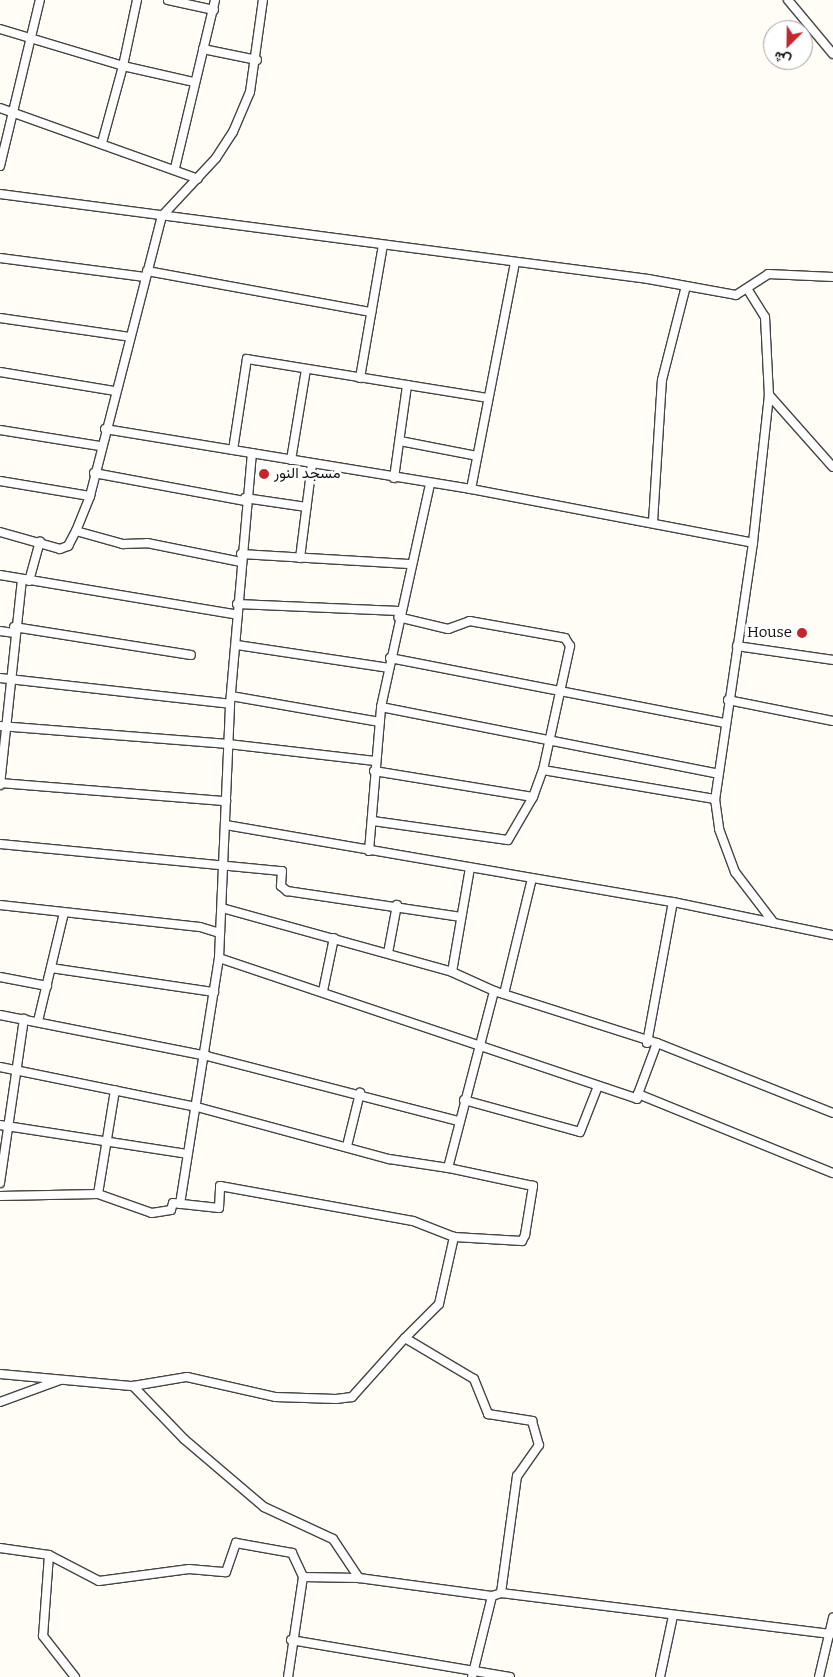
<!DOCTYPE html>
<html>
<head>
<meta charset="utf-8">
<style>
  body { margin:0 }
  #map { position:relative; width:833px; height:1677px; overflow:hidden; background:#fffdf5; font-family:Bitter,Vazirmatn,serif }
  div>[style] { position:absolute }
  .roads { filter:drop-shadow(1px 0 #444) drop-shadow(-1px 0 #444) drop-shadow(0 1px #444) drop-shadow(0 -1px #444) }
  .minor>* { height:8px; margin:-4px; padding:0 4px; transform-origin:4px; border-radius:4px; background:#fff }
  .dots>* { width:14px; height:14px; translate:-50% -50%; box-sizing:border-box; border:2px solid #fff; border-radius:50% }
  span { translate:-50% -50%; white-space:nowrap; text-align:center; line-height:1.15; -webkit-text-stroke:5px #fff; paint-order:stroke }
  .poi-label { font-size:15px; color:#111 }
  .left { translate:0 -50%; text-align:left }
  .right { translate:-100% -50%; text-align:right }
  .north { position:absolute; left:763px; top:20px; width:50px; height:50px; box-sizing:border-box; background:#fff; border:1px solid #a0a0a0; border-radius:50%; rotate:203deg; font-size:14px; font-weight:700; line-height:20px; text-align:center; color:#111 }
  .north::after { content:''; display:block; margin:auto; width:18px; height:22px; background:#c4262e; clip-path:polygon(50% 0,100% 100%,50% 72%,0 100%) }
</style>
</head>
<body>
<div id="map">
  <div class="roads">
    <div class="minor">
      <div style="left:137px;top:0;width:67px;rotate:102deg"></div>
      <div style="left:123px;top:66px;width:73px;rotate:12.7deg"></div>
      <div style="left:168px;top:0;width:47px;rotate:12.3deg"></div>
      <div style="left:788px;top:0;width:70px;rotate:50.2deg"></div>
      <div style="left:0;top:29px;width:128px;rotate:16.7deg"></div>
      <div style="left:123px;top:66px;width:80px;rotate:105.3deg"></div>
      <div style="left:203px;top:49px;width:55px;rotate:11.5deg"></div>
      <div style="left:0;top:108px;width:210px;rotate:19.7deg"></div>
      <div style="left:0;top:166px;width:171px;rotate:-76.5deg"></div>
      <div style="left:175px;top:168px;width:173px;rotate:-76.6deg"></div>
      <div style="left:0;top:194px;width:654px;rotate:7.47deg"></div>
      <div style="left:648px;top:279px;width:89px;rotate:10.3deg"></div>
      <div style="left:736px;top:295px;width:38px;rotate:-33deg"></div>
      <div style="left:768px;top:274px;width:65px;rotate:2.6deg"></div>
      <div style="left:0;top:258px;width:146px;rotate:7.5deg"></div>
      <div style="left:147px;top:271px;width:228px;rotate:10.4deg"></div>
      <div style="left:748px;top:290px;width:32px;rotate:58deg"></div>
      <div style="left:765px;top:317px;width:78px;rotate:87.1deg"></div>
      <div style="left:769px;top:395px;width:149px;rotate:96.2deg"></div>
      <div style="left:753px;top:543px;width:259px;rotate:98.4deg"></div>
      <div style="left:715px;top:799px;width:30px;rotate:82deg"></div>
      <div style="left:719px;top:829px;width:46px;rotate:69.6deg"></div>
      <div style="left:735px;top:872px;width:64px;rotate:52.6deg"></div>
      <div style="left:0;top:318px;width:131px;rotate:8.3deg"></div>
      <div style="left:0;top:372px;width:117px;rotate:9.4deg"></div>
      <div style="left:360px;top:378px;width:135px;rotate:-80.2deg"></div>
      <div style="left:769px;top:395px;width:96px;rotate:48.4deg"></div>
      <div style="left:105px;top:429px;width:371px;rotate:9.3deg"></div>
      <div style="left:471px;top:489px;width:287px;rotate:10.8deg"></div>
      <div style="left:0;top:430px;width:101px;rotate:9.1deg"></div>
      <div style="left:400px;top:441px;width:78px;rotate:11deg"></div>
      <div style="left:233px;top:450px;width:92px;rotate:-81.3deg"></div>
      <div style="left:247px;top:359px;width:244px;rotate:9.2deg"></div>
      <div style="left:291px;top:460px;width:92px;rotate:-80.6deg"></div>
      <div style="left:94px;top:473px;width:154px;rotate:10.5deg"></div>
      <div style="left:394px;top:478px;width:94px;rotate:-82deg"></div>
      <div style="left:0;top:481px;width:91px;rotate:9.5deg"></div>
      <div style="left:471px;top:489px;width:231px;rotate:-79deg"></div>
      <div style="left:245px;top:498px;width:62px;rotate:8.4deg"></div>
      <div style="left:653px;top:522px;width:142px;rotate:-86.4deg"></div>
      <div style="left:662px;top:380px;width:97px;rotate:-75.7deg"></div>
      <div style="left:76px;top:531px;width:49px;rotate:15.5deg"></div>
      <div style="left:123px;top:544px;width:24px;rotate:-2deg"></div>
      <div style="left:147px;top:543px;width:96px;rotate:11.4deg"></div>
      <div style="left:0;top:532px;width:62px;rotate:15.8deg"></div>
      <div style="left:60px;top:549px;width:9px;rotate:-21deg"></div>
      <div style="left:68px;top:546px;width:17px;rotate:-62deg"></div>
      <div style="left:76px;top:531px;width:38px;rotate:-68deg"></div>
      <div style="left:90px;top:496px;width:289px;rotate:-75.6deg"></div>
      <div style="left:162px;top:216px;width:79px;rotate:-47deg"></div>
      <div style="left:216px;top:158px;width:31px;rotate:-57deg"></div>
      <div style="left:233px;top:132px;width:43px;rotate:-67deg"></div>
      <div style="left:250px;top:92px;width:93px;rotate:-82deg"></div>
      <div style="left:241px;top:554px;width:168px;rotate:3.4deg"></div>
      <div style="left:300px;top:558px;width:95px;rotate:-82.7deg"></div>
      <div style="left:0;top:575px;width:241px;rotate:9.5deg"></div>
      <div style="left:29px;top:581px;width:41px;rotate:-74.6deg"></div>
      <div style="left:237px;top:604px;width:162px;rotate:2.5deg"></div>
      <div style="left:14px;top:627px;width:179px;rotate:9deg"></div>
      <div style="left:0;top:631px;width:15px;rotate:8deg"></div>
      <div style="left:237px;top:645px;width:154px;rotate:8.6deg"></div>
      <div style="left:737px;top:646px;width:97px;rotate:8.3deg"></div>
      <div style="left:390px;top:658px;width:339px;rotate:11deg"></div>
      <div style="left:0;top:678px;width:231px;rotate:6.4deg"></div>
      <div style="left:231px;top:696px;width:151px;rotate:9.9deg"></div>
      <div style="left:728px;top:700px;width:107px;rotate:11.3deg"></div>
      <div style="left:381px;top:707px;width:340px;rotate:11.2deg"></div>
      <div style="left:0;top:726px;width:229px;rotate:4.5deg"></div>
      <div style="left:228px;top:744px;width:148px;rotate:6.6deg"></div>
      <div style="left:543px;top:770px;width:174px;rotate:9.6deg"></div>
      <div style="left:374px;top:771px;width:161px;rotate:9.3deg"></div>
      <div style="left:0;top:783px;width:227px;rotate:4.6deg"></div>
      <div style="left:0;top:785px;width:207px;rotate:-83.9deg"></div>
      <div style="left:373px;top:821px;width:136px;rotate:8deg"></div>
      <div style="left:508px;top:840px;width:50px;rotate:-59.8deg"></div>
      <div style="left:533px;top:797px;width:29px;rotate:-70deg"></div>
      <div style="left:543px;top:770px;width:127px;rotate:-77.7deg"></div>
      <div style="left:570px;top:646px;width:9px;rotate:-122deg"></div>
      <div style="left:565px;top:638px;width:97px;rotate:-169.9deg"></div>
      <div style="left:470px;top:621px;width:23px;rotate:160deg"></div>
      <div style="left:448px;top:629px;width:51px;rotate:-166.5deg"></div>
      <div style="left:226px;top:825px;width:454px;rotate:9.8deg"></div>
      <div style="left:673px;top:902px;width:163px;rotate:11.7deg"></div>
      <div style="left:0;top:844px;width:283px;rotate:5.5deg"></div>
      <div style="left:282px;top:871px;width:15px;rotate:94deg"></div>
      <div style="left:281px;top:886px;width:8px;rotate:40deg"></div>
      <div style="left:287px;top:891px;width:176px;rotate:8.5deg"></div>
      <div style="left:369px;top:851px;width:144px;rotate:-85.2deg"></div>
      <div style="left:381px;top:707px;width:227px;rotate:-77.6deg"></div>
      <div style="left:0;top:905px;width:201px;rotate:6.3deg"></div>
      <div style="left:200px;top:927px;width:21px;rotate:17deg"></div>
      <div style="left:222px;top:908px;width:239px;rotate:15.5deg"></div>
      <div style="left:452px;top:972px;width:46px;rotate:24.3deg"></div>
      <div style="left:494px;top:991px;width:171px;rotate:17.7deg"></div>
      <div style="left:657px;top:1043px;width:189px;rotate:21.7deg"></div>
      <div style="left:388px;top:953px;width:49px;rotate:-79.4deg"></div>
      <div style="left:219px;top:958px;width:441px;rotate:18.6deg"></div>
      <div style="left:637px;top:1099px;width:5px;rotate:-79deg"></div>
      <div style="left:638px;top:1094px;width:210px;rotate:22.1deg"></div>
      <div style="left:51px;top:968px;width:165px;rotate:8.4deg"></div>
      <div style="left:452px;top:972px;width:106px;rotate:-80.2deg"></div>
      <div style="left:0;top:977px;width:48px;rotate:10.8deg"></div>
      <div style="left:323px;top:991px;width:54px;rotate:-78.3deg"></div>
      <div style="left:504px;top:994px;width:119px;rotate:-76.4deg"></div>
      <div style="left:0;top:1015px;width:211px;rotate:11.2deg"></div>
      <div style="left:207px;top:1056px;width:259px;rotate:14.5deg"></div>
      <div style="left:38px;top:1021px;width:111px;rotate:-76.5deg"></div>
      <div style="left:647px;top:1043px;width:143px;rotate:-79.6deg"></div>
      <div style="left:0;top:1067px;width:201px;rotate:11.5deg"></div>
      <div style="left:197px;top:1107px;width:199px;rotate:15.2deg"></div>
      <div style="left:389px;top:1159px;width:60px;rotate:8.7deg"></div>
      <div style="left:448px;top:1168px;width:183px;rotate:-75.4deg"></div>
      <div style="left:638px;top:1094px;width:54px;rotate:-69.6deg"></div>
      <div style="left:464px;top:1100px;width:120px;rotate:15.4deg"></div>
      <div style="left:580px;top:1132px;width:49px;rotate:-68.6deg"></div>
      <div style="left:0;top:1125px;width:189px;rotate:8.8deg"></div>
      <div style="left:347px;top:1146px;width:55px;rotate:-76.2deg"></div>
      <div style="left:0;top:1183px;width:166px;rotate:-81.7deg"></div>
      <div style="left:98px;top:1194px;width:57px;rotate:19.4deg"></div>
      <div style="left:152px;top:1213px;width:19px;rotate:-9deg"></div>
      <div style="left:171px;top:1210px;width:7px;rotate:-74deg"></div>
      <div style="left:173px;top:1203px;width:46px;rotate:6.2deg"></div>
      <div style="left:219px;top:1208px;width:22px;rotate:-87deg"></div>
      <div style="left:220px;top:1186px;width:196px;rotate:10.3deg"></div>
      <div style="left:413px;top:1221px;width:44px;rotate:21.3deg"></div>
      <div style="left:0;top:1196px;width:98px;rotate:-1.2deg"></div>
      <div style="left:98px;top:1194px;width:105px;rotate:-80.7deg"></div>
      <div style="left:180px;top:1204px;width:249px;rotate:-81deg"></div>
      <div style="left:219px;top:958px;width:254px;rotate:-87.5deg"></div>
      <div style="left:230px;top:704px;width:252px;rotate:-85deg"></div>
      <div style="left:405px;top:1338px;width:48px;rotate:-45deg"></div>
      <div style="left:439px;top:1304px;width:69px;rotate:-77.4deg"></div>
      <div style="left:454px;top:1237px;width:68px;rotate:3.4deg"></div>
      <div style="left:522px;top:1241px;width:7px;rotate:-63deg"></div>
      <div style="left:525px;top:1235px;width:50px;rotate:-80.7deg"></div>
      <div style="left:533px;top:1186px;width:87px;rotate:-168deg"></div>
      <div style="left:0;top:1374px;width:134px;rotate:5.2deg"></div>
      <div style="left:133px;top:1386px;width:55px;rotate:-9.5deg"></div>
      <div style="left:187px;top:1377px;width:90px;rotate:12.8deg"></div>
      <div style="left:275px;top:1397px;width:61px;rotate:1.9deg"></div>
      <div style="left:336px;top:1399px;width:16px;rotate:-7deg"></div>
      <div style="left:352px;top:1397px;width:79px;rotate:-48.1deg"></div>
      <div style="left:405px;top:1338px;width:80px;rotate:30.7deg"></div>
      <div style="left:474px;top:1379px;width:38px;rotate:68deg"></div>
      <div style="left:488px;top:1414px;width:45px;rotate:9deg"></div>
      <div style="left:532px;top:1421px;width:25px;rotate:74deg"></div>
      <div style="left:539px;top:1445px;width:38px;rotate:125deg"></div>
      <div style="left:517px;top:1476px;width:118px;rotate:97.8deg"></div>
      <div style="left:133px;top:1386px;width:74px;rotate:46.1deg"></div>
      <div style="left:184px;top:1439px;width:105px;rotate:40.4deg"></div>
      <div style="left:264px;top:1507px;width:76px;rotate:24.9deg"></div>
      <div style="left:333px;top:1539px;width:47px;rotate:56.3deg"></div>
      <div style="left:0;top:1402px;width:64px;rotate:-20.1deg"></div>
      <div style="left:0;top:1548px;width:49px;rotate:8.1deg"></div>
      <div style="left:49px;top:1555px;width:56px;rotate:27.5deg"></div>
      <div style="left:99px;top:1581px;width:91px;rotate:-7.6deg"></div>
      <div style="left:189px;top:1569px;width:37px;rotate:5deg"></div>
      <div style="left:226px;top:1572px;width:31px;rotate:-71deg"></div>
      <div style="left:236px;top:1543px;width:57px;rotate:10.1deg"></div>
      <div style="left:292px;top:1553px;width:26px;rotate:65deg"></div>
      <div style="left:303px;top:1577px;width:101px;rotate:98.5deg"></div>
      <div style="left:49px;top:1555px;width:81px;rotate:94.2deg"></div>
      <div style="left:43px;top:1636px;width:52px;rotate:52deg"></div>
      <div style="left:303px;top:1577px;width:56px;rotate:1deg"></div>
      <div style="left:359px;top:1578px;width:134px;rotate:7.7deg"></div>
      <div style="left:492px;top:1596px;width:9px;rotate:-18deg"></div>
      <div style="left:501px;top:1593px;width:332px;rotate:7.1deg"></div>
      <div style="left:291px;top:1640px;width:222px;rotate:9.6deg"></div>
      <div style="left:472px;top:1677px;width:83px;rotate:-76.1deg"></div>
      <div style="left:660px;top:1677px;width:62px;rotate:-78deg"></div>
      <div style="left:819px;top:1677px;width:61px;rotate:-76.7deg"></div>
    </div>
  </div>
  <div class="dots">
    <div style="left:264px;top:474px;background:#c4262e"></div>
    <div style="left:802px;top:633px;background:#c4262e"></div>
  </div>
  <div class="poi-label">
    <span class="left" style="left:274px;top:474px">مسجد النور</span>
    <span class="right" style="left:792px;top:633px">House</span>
  </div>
  <div class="north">ش</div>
</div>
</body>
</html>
